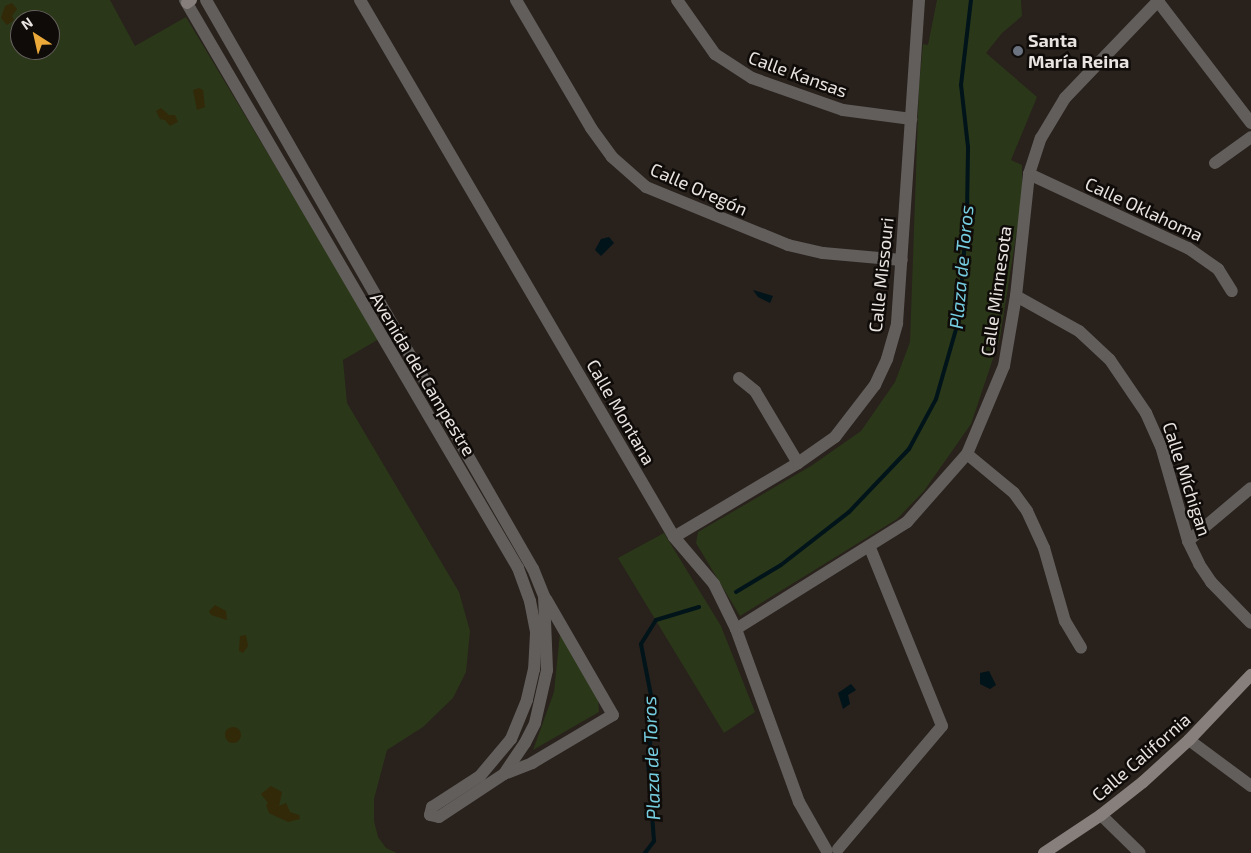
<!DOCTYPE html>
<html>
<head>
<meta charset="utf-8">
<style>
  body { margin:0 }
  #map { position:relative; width:1251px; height:853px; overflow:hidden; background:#28211c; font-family:"Exo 2",sans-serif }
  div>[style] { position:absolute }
  .green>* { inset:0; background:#2b3719 }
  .sand>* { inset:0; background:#322908 }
  .round { border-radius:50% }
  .water>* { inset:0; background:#00141a }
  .stream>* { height:4px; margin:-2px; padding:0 2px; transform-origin:2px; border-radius:2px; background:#00141a }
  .street>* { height:12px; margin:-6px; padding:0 6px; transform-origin:6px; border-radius:6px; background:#625e5b }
  .secondary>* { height:12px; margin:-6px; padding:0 6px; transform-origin:6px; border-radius:6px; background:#867f7b }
  .dots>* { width:14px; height:14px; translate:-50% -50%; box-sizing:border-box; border:2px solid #0f0b09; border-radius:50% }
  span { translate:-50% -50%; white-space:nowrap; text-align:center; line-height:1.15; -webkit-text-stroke:5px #0f0b09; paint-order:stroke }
  .poi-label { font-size:18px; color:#e9e4e1; font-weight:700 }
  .left { translate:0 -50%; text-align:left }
  .street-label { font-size:18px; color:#e9e4e1 }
  .water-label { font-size:19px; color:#75cde0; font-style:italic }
  .north { position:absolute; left:10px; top:10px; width:50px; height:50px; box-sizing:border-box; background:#0f0b09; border:1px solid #66625f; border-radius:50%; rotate:325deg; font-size:14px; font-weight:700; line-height:20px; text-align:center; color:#e9e4e1 }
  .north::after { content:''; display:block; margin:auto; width:18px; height:22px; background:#eba93a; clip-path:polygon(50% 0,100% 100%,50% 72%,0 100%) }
</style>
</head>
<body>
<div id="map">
  <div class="green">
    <div style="clip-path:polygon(evenodd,0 0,110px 0,135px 46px,186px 17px,379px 339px,343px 360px,347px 403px,459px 592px,470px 631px,466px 672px,453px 698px,423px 727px,387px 750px,374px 799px,374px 821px,378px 837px,386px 848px,397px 853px,0 853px,0 0,20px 20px,50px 20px,50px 50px,20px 50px,20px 20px)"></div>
    <div style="clip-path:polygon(937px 0,1021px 0,1022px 16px,1002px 33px,986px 53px,1037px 97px,1011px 160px,1022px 165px,1022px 198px,1000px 338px,971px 424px,924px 491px,897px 519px,740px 616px,696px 543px,698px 532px,811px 466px,861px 431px,895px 382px,910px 342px,919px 86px,923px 44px,928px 45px)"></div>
    <div style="clip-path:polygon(664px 533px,721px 626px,755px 712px,724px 733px,618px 558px)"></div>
    <div style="clip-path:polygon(560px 633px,598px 696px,599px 712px,533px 750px,554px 692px)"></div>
  </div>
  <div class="sand">
    <div style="clip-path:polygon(12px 3px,17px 9px,12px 16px,14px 20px,7px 25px,1px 18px,5px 6px)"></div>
    <div style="clip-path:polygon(199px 88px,203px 90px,205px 107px,197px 110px,193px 90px)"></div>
    <div style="clip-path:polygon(161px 108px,169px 115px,175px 115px,178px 122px,170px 126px,165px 120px,160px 119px,156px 111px)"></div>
    <div style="clip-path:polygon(215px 605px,226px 611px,227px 620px,211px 615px,209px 611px)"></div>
    <div style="clip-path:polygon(246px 635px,248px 646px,243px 653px,239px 651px,240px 636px)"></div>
    <div class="round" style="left:225px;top:727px;width:16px;height:16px"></div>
    <div style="clip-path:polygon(271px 786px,282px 792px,279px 806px,286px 803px,290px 812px,299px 815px,300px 819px,288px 822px,269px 813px,266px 805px,268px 803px,261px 794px)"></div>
  </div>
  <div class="water">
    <div style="clip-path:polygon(609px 237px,614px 243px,601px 256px,595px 250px,601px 239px)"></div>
    <div style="clip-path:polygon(753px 290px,773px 296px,770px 303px,758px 297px)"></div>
    <div style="clip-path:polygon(989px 671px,996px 685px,990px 689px,980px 684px,980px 673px)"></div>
    <div style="clip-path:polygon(851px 684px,856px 690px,848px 695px,850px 704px,843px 709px,838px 693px)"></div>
  </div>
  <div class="stream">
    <div style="left:736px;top:592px;width:52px;rotate:-31deg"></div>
    <div style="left:781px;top:565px;width:86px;rotate:-37.9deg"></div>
    <div style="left:849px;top:512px;width:87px;rotate:-46.4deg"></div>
    <div style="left:909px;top:449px;width:57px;rotate:-61.6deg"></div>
    <div style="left:936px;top:399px;width:83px;rotate:-74deg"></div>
    <div style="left:959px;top:319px;width:106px;rotate:-85.7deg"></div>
    <div style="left:967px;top:213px;width:66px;rotate:-89.1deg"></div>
    <div style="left:968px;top:147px;width:62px;rotate:-96.4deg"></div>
    <div style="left:961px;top:85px;width:86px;rotate:-83.3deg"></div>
    <div style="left:645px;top:853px;width:15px;rotate:-53deg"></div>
    <div style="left:654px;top:841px;width:80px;rotate:-94.3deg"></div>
    <div style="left:648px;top:761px;width:50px;rotate:-83.2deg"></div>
    <div style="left:654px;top:711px;width:68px;rotate:-101deg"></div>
    <div style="left:641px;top:644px;width:28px;rotate:-58deg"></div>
    <div style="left:656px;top:620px;width:45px;rotate:-16.8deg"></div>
  </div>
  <div class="street">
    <div style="left:185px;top:0;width:658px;rotate:59.62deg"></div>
    <div style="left:518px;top:568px;width:35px;rotate:70deg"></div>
    <div style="left:530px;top:601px;width:33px;rotate:79deg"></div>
    <div style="left:536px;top:633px;width:36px;rotate:93deg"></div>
    <div style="left:534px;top:669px;width:32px;rotate:103deg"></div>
    <div style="left:527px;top:700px;width:42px;rotate:112.3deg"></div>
    <div style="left:511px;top:739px;width:48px;rotate:130deg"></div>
    <div style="left:480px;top:776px;width:57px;rotate:147.1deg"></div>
    <div style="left:432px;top:807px;width:8px;rotate:104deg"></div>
    <div style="left:430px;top:815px;width:9px;rotate:13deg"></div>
    <div style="left:439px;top:817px;width:78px;rotate:-33.5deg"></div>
    <div style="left:504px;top:774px;width:37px;rotate:-56deg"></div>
    <div style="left:525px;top:743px;width:22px;rotate:-63deg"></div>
    <div style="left:535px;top:723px;width:54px;rotate:-77.2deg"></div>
    <div style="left:547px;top:670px;width:74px;rotate:-92.3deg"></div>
    <div style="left:544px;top:596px;width:29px;rotate:-112deg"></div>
    <div style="left:533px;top:569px;width:656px;rotate:-119.89deg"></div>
    <div style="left:360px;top:0;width:622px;rotate:59.68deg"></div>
    <div style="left:674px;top:537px;width:62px;rotate:49.6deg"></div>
    <div style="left:714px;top:584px;width:50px;rotate:63.9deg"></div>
    <div style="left:736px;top:629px;width:184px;rotate:70deg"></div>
    <div style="left:799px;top:802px;width:56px;rotate:60.3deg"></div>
    <div style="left:516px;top:0;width:148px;rotate:59.6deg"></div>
    <div style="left:591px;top:128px;width:36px;rotate:54deg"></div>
    <div style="left:612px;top:157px;width:45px;rotate:41.4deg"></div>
    <div style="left:646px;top:187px;width:153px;rotate:22.2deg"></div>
    <div style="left:788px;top:245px;width:36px;rotate:13deg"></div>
    <div style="left:823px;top:253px;width:79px;rotate:5.1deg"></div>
    <div style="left:677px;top:0;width:66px;rotate:54.9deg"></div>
    <div style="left:715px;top:54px;width:44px;rotate:33deg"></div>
    <div style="left:752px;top:78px;width:96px;rotate:19.4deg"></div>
    <div style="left:843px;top:110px;width:69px;rotate:7.5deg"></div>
    <div style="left:1157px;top:0;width:155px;rotate:52.6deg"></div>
    <div style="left:1215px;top:163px;width:44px;rotate:-35.8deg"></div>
    <div style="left:1029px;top:174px;width:175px;rotate:25deg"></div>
    <div style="left:1188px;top:248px;width:37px;rotate:35deg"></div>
    <div style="left:1218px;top:269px;width:26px;rotate:58deg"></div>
    <div style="left:1016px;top:296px;width:72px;rotate:29.1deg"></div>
    <div style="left:1079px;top:331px;width:42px;rotate:43.1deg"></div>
    <div style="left:1110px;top:360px;width:64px;rotate:55.8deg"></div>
    <div style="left:1146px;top:413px;width:36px;rotate:66deg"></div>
    <div style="left:1161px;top:446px;width:99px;rotate:74.1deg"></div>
    <div style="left:1188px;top:541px;width:25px;rotate:64deg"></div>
    <div style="left:1199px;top:564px;width:22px;rotate:56deg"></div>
    <div style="left:1211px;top:582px;width:57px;rotate:45.7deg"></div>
    <div style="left:739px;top:378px;width:21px;rotate:39deg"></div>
    <div style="left:755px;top:391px;width:84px;rotate:59.2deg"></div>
    <div style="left:967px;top:454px;width:61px;rotate:39.7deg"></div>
    <div style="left:1014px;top:493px;width:22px;rotate:54deg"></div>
    <div style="left:1027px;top:511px;width:41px;rotate:65.3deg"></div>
    <div style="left:1044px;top:548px;width:76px;rotate:74deg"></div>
    <div style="left:1065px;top:621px;width:31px;rotate:59deg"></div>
    <div style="left:674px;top:537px;width:144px;rotate:-30.8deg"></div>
    <div style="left:798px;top:463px;width:45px;rotate:-35.1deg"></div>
    <div style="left:835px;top:437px;width:66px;rotate:-52.4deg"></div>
    <div style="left:875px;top:385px;width:29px;rotate:-65deg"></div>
    <div style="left:887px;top:359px;width:37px;rotate:-74deg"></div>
    <div style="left:897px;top:323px;width:324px;rotate:-86.1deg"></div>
    <div style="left:1188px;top:541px;width:82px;rotate:-40.1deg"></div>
    <div style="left:736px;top:629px;width:202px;rotate:-32deg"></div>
    <div style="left:907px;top:522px;width:91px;rotate:-48.6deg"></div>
    <div style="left:967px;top:454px;width:95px;rotate:-67.2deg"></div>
    <div style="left:1004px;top:366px;width:71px;rotate:-80.3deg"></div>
    <div style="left:1016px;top:296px;width:123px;rotate:-83.9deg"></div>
    <div style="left:1029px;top:174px;width:38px;rotate:-72deg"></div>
    <div style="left:1041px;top:138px;width:47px;rotate:-59deg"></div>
    <div style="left:1065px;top:98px;width:136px;rotate:-46.2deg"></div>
    <div style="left:1189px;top:740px;width:77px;rotate:36.6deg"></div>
    <div style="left:504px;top:774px;width:30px;rotate:-21deg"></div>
    <div style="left:532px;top:763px;width:94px;rotate:-30.7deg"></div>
    <div style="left:613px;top:715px;width:134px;rotate:-120deg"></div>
    <div style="left:1101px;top:815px;width:54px;rotate:44.3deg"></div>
    <div style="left:838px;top:849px;width:161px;rotate:-49.8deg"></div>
    <div style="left:942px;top:726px;width:192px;rotate:-112deg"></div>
  </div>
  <div class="secondary">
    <div style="left:187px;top:3px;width:5px;rotate:-37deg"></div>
    <div style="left:1044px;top:853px;width:69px;rotate:-33.7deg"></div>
    <div style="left:1101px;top:815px;width:53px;rotate:-38.2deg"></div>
    <div style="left:1143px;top:782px;width:62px;rotate:-42.4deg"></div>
    <div style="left:1189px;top:740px;width:90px;rotate:-46.4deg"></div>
  </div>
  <div class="dots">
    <div style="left:1018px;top:51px;background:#6b7280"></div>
  </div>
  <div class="poi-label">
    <span class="left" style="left:1028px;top:51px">Santa<br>María Reina</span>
  </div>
  <div class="street-label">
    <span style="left:798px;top:74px;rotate:20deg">Calle Kansas</span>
    <span style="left:699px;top:189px;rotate:24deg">Calle Oregón</span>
    <span style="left:1144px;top:209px;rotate:25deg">Calle Oklahoma</span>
    <span style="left:881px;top:275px;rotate:-84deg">Calle Missouri</span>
    <span style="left:996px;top:291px;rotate:-82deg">Calle Minnesota</span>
    <span style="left:423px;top:374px;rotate:59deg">Avenida del Campestre</span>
    <span style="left:621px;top:412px;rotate:60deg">Calle Montana</span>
    <span style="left:1187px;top:479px;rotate:72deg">Calle Míchigan</span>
    <span style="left:1141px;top:757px;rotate:-41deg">Calle California</span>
  </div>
  <div class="water-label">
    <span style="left:961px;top:267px;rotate:-85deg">Plaza de Toros</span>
    <span style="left:651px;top:758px;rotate:-92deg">Plaza de Toros</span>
  </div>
  <div class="north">N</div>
</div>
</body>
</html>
